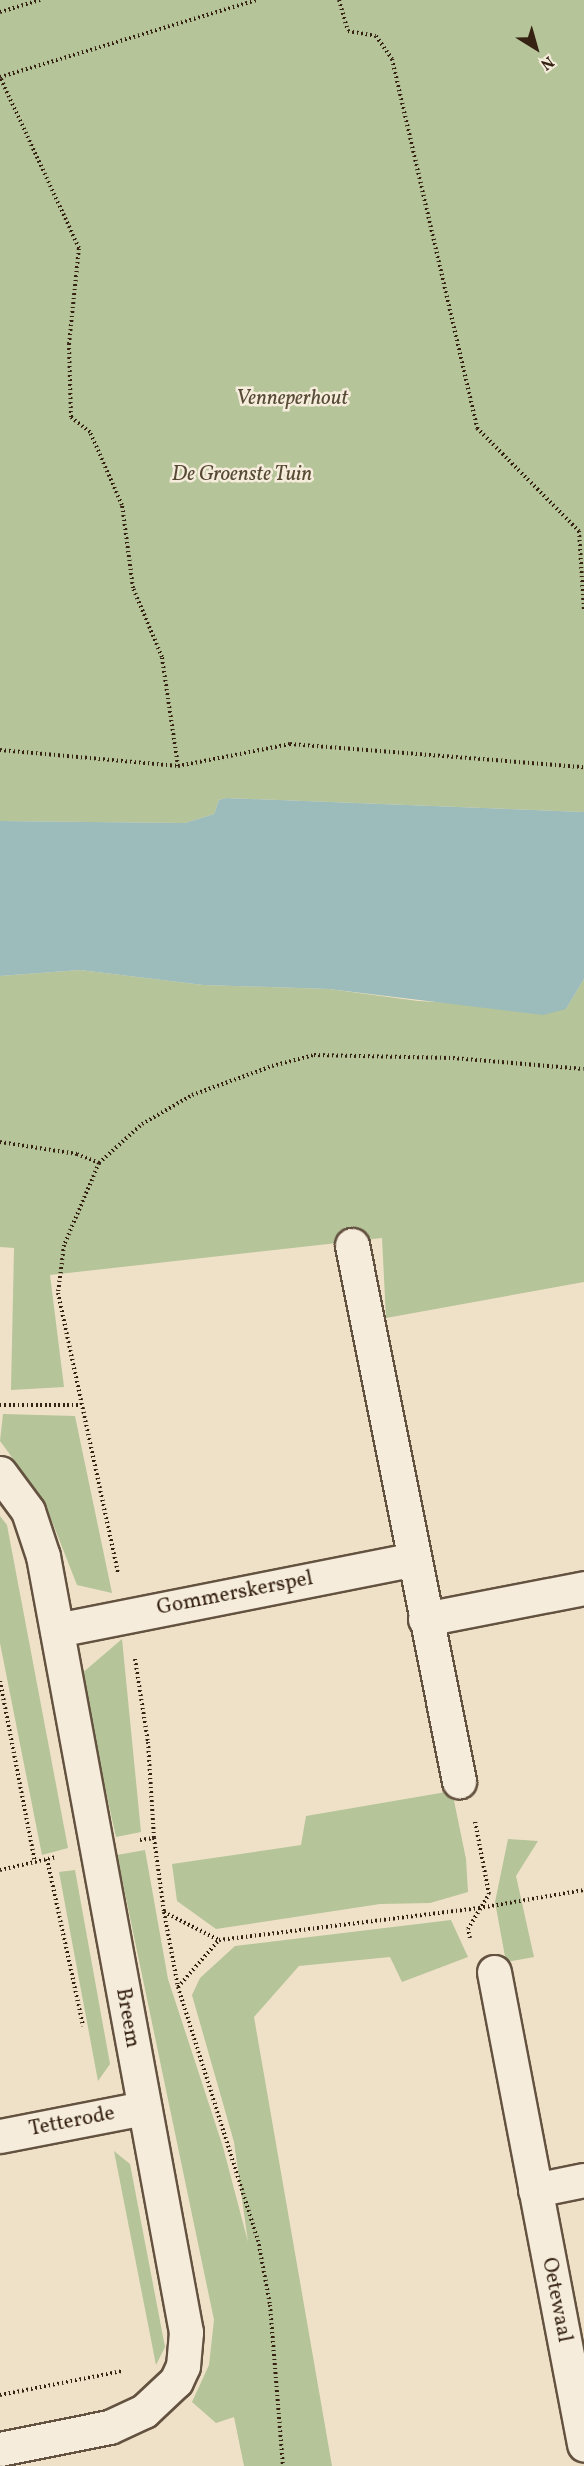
<!DOCTYPE html>
<html>
<head>
<meta charset="utf-8">
<style>
  body { margin:0 }
  #map { position:relative; width:584px; height:2466px; overflow:hidden; background:#efe1c7; font-family:Vollkorn,serif }
  div>[style] { position:absolute }
  .green>* { inset:0; background:#b5c499 }
  .water>* { inset:0; background:#9bbcba }
  .path>* { height:4px; margin-top:-2px; transform-origin:0; background:repeating-linear-gradient(90deg,#362213 0 1.5px,transparent 0 4.5px) }
  .roads { filter:drop-shadow(2px 0 #645240) drop-shadow(-2px 0 #645240) drop-shadow(0 2px #645240) drop-shadow(0 -2px #645240) }
  .minor>* { height:33px; margin:-16.5px; padding:0 16.5px; transform-origin:16.5px; border-radius:16.5px; background:#f5ecdb }
  span { translate:-50% -50%; white-space:nowrap; text-align:center; line-height:1.15; -webkit-text-stroke:5px #f5ecdb; paint-order:stroke }
  .park-label { font-size:21px; color:#564a34; font-style:italic }
  .street-label { font-size:21px; color:#362213 }
  .north { position:absolute; left:506px; top:18px; width:60px; height:60px; -webkit-text-stroke:4px #f5ecdb; paint-order:stroke; rotate:143deg; font-size:16px; font-weight:700; line-height:24px; text-align:center; color:#362213 }
  .north::after { content:''; display:block; margin:auto; width:21px; height:27px; background:#362213; clip-path:polygon(50% 0,100% 100%,50% 72%,0 100%) }
</style>
</head>
<body>
<div id="map">
  <div class="green">
    <div style="clip-path:polygon(0 0,584px 0,584px 812px,226px 798px,219px 800px,214px 814px,185px 823px,0 821px)"></div>
    <div style="clip-path:polygon(80px 970px,203px 985px,329px 989px,418px 1001px,566px 1009px,584px 979px,584px 1282px,386px 1318px,382px 1238px,50px 1275px,64px 1387px,11px 1390px,14px 1248px,0 1247px,0 976px)"></div>
    <div style="clip-path:polygon(3px 1414px,75px 1416px,112px 1593px,77px 1585px,44px 1501px,0 1441px)"></div>
    <div style="clip-path:polygon(0 1516px,7px 1525px,68px 1848px,42px 1855px,0 1643px)"></div>
    <div style="clip-path:polygon(122px 1639px,141px 1832px,116px 1837px,80px 1675px)"></div>
    <div style="clip-path:polygon(452px 1791px,466px 1859px,468px 1892px,430px 1903px,380px 1904px,216px 1929px,177px 1901px,172px 1864px,301px 1845px,306px 1816px)"></div>
    <div style="clip-path:polygon(508px 1839px,538px 1841px,516px 1876px,534px 1957px,506px 1962px,495px 1902px)"></div>
    <div style="clip-path:polygon(145px 1850px,168px 1979px,223px 2147px,248px 2242px,234px 2142px,192px 1995px,200px 1978px,235px 1946px,451px 1920px,468px 1957px,402px 1982px,390px 1957px,299px 1966px,254px 2017px,332px 2466px,244px 2466px,234px 2417px,216px 2423px,192px 2402px,209px 2365px,214px 2320px,117px 1855px)"></div>
    <div style="clip-path:polygon(75px 1870px,110px 2064px,98px 2081px,59px 1872px)"></div>
    <div style="clip-path:polygon(114px 2151px,130px 2164px,165px 2347px,156px 2365px)"></div>
  </div>
  <div class="water">
    <div style="clip-path:polygon(226px 798px,584px 812px,584px 979px,566px 1009px,543px 1015px,329px 989px,203px 985px,80px 970px,0 976px,0 821px,185px 823px,214px 814px,219px 800px)"></div>
  </div>
  <div class="path">
    <div style="left:339px;top:0;width:32px;rotate:74deg"></div>
    <div style="left:348px;top:31px;width:28px;rotate:10deg"></div>
    <div style="left:376px;top:36px;width:28px;rotate:55deg"></div>
    <div style="left:392px;top:59px;width:379px;rotate:77deg"></div>
    <div style="left:477px;top:428px;width:145px;rotate:45.3deg"></div>
    <div style="left:579px;top:531px;width:80px;rotate:86.4deg"></div>
    <div style="left:0;top:12px;width:42px;rotate:-16.7deg"></div>
    <div style="left:0;top:750px;width:179px;rotate:5.1deg"></div>
    <div style="left:178px;top:766px;width:114px;rotate:-11.1deg"></div>
    <div style="left:290px;top:744px;width:295px;rotate:4.5deg"></div>
    <div style="left:178px;top:766px;width:110px;rotate:-98.4deg"></div>
    <div style="left:162px;top:657px;width:75px;rotate:-112.8deg"></div>
    <div style="left:133px;top:588px;width:84px;rotate:-97.5deg"></div>
    <div style="left:122px;top:505px;width:80px;rotate:-113.7deg"></div>
    <div style="left:90px;top:432px;width:24px;rotate:-142deg"></div>
    <div style="left:71px;top:417px;width:73px;rotate:-91.6deg"></div>
    <div style="left:69px;top:344px;width:97px;rotate:-84.1deg"></div>
    <div style="left:79px;top:248px;width:188px;rotate:-114.8deg"></div>
    <div style="left:0;top:77px;width:267px;rotate:-16.7deg"></div>
    <div style="left:0;top:1142px;width:78px;rotate:8.9deg"></div>
    <div style="left:77px;top:1154px;width:24px;rotate:22deg"></div>
    <div style="left:99px;top:1163px;width:58px;rotate:-42.2deg"></div>
    <div style="left:142px;top:1124px;width:58px;rotate:-30.1deg"></div>
    <div style="left:192px;top:1095px;width:85px;rotate:-19.9deg"></div>
    <div style="left:272px;top:1066px;width:43px;rotate:-14.7deg"></div>
    <div style="left:314px;top:1055px;width:139px;rotate:1.2deg"></div>
    <div style="left:453px;top:1058px;width:131px;rotate:4.8deg"></div>
    <div style="left:99px;top:1163px;width:89px;rotate:113.1deg"></div>
    <div style="left:64px;top:1245px;width:48px;rotate:97.1deg"></div>
    <div style="left:58px;top:1293px;width:286px;rotate:77.9deg"></div>
    <div style="left:0;top:1405px;width:81px"></div>
    <div style="left:135px;top:1659px;width:84px;rotate:81.1deg"></div>
    <div style="left:148px;top:1742px;width:96px;rotate:86.4deg"></div>
    <div style="left:154px;top:1838px;width:75px;rotate:82.3deg"></div>
    <div style="left:164px;top:1912px;width:62px;rotate:27deg"></div>
    <div style="left:0;top:1681px;width:184px;rotate:79.1deg"></div>
    <div style="left:140px;top:1840px;width:14px;rotate:-8deg"></div>
    <div style="left:47px;top:1859px;width:171px;rotate:77.8deg"></div>
    <div style="left:0;top:1870px;width:57px;rotate:-13.1deg"></div>
    <div style="left:164px;top:1912px;width:76px;rotate:79.4deg"></div>
    <div style="left:178px;top:1987px;width:265px;rotate:72.5deg"></div>
    <div style="left:258px;top:2240px;width:66px;rotate:79.5deg"></div>
    <div style="left:270px;top:2305px;width:162px;rotate:85.4deg"></div>
    <div style="left:470px;top:1938px;width:9px;rotate:-103deg"></div>
    <div style="left:468px;top:1929px;width:41px;rotate:-59deg"></div>
    <div style="left:489px;top:1894px;width:74px;rotate:-100.9deg"></div>
    <div style="left:178px;top:1987px;width:62px;rotate:-48.9deg"></div>
    <div style="left:219px;top:1940px;width:262px;rotate:-7deg"></div>
    <div style="left:479px;top:1908px;width:107px;rotate:-9.7deg"></div>
    <div style="left:0;top:2395px;width:124px;rotate:-11.1deg"></div>
  </div>
  <div class="roads">
    <div class="minor">
      <div style="left:352px;top:1245px;width:547px;rotate:78.71deg"></div>
      <div style="left:0;top:1473px;width:47px;rotate:53.6deg"></div>
      <div style="left:28px;top:1511px;width:47px;rotate:71.6deg"></div>
      <div style="left:43px;top:1556px;width:789px;rotate:79.56deg"></div>
      <div style="left:186px;top:2332px;width:34px;rotate:95deg"></div>
      <div style="left:183px;top:2366px;width:17px;rotate:115deg"></div>
      <div style="left:176px;top:2381px;width:44px;rotate:136.8deg"></div>
      <div style="left:144px;top:2411px;width:38px;rotate:155deg"></div>
      <div style="left:109px;top:2427px;width:111px;rotate:168.6deg"></div>
      <div style="left:425px;top:1619px;width:162px;rotate:-11deg"></div>
      <div style="left:57px;top:1630px;width:364px;rotate:-11.2deg"></div>
      <div style="left:494px;top:1972px;width:481px;rotate:79.2deg"></div>
      <div style="left:0;top:2136px;width:147px;rotate:-11deg"></div>
      <div style="left:535px;top:2190px;width:50px;rotate:-11.5deg"></div>
    </div>
  </div>
  <div class="park-label">
    <span style="left:292px;top:399px">Venneperhout</span>
    <span style="left:242px;top:475px">De Groenste Tuin</span>
  </div>
  <div class="street-label">
    <span style="left:235px;top:1594px;rotate:-11deg">Gommerskerspel</span>
    <span style="left:127px;top:2018px;rotate:80deg">Breem</span>
    <span style="left:72px;top:2122px;rotate:-11deg">Tetterode</span>
    <span style="left:556px;top:2300px;rotate:79deg">Oetewaal</span>
  </div>
  <div class="north">N</div>
</div>
</body>
</html>
